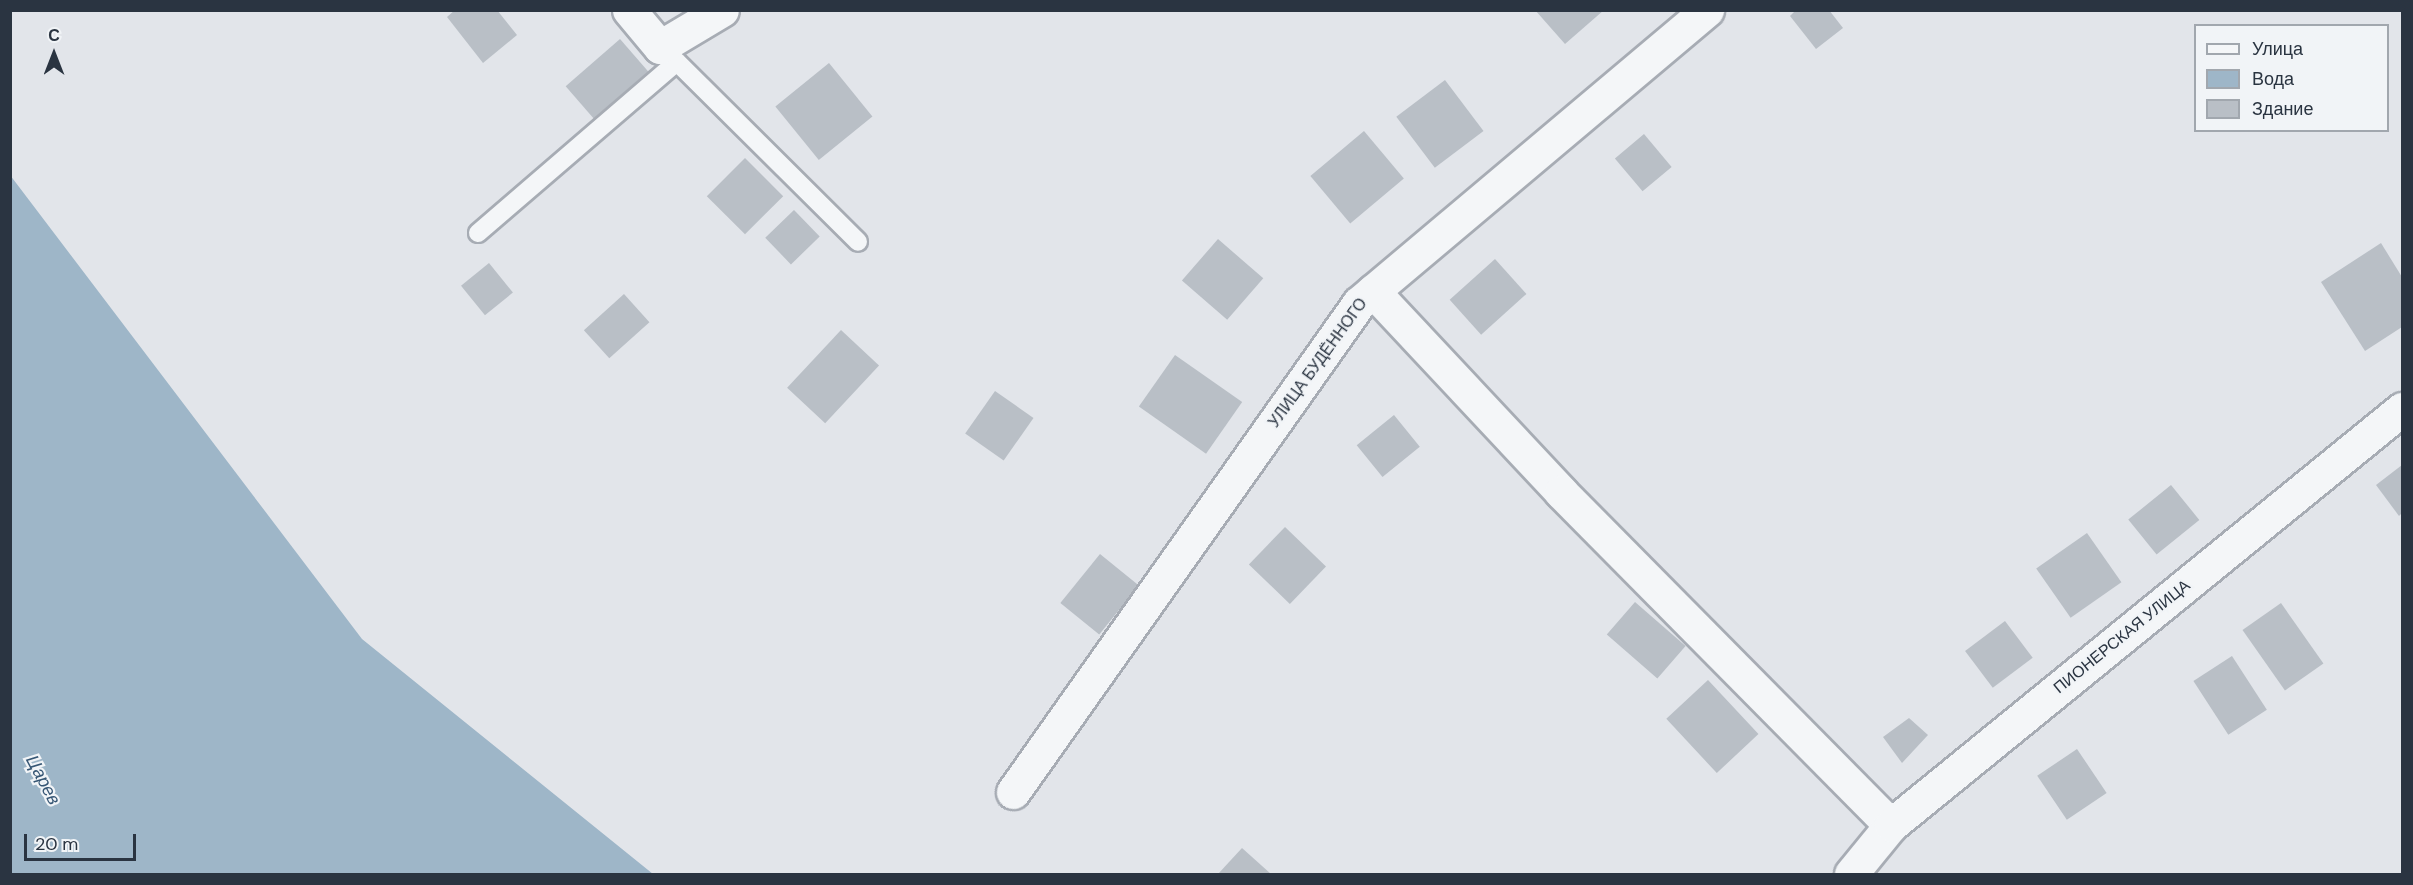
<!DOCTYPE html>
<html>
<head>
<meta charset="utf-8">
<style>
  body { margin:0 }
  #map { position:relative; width:2413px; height:885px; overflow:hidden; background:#e2e5ea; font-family:"DM Sans",sans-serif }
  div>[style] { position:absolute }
  .water>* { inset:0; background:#9eb6c8 }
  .building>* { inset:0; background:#b9bfc6; transform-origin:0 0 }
  .roads { filter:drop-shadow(2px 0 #a7acb4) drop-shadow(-2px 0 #a7acb4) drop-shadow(0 2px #a7acb4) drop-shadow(0 -2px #a7acb4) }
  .service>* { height:18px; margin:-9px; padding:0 9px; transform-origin:9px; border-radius:9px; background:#f4f6f8 }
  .minor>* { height:33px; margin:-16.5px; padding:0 16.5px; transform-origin:16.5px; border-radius:16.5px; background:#f4f6f8 }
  span { translate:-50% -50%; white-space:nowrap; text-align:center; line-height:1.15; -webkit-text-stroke:4.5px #f1f4f7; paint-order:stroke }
  .street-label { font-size:16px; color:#2a3441 }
  .water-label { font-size:18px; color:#365674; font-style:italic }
  .frame { position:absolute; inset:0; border:12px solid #2a3441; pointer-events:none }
  .legend { position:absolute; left:2194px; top:24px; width:195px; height:108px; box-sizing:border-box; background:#f1f4f7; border:2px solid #a1a7ae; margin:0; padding:8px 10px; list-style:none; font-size:18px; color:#2a3441 }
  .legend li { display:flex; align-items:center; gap:12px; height:30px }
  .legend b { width:30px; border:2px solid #a1a7ae }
  .north { position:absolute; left:24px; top:24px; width:60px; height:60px; -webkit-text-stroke:4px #f1f4f7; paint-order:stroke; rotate:0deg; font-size:16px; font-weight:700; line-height:24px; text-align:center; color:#2a3441 }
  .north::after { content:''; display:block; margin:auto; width:21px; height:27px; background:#2a3441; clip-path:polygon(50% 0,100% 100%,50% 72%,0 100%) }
  .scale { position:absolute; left:24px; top:834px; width:112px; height:27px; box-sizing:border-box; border:3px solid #2a3441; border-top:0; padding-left:8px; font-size:18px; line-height:21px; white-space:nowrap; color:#2a3441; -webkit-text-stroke:4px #f1f4f7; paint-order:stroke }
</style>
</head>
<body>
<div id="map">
  <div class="water">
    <div style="clip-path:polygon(10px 175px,362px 639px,653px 874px,11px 874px)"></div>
  </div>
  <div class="building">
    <div style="clip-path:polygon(455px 10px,497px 10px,517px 35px,483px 63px,447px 17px)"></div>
    <div style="clip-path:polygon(1535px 10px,1604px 10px,1565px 44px)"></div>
    <div style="clip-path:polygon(1796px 10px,1829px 10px,1843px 28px,1816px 49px,1790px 16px)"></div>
    <div style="left:620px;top:39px;width:43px;height:72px;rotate:49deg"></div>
    <div style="left:829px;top:63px;width:69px;height:69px;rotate:51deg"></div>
    <div style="left:1445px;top:80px;width:64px;height:61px;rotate:53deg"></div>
    <div style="left:1364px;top:131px;width:62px;height:70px;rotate:50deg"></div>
    <div style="left:1644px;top:134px;width:43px;height:38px;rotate:50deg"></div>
    <div style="left:745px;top:158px;width:54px;height:54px;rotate:45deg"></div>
    <div style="left:794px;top:210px;width:37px;height:40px;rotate:46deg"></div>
    <div style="left:1218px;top:239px;width:60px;height:55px;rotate:41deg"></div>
    <div style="clip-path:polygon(2381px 243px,2402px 277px,2402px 327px,2365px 351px,2321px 282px)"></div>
    <div style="left:1495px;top:259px;width:47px;height:61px;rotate:48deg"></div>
    <div style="left:489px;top:263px;width:38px;height:36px;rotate:51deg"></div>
    <div style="left:624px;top:294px;width:38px;height:54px;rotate:48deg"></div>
    <div style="left:841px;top:330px;width:52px;height:79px;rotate:43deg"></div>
    <div style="left:1175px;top:355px;width:82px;height:63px;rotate:35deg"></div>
    <div style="left:995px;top:391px;width:47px;height:52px;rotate:35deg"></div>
    <div style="left:1394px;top:415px;width:41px;height:48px;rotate:51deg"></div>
    <div style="clip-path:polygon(2402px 465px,2402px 513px,2399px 516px,2376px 485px)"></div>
    <div style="left:2171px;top:485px;width:45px;height:55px;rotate:51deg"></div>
    <div style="left:1285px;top:527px;width:57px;height:52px;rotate:44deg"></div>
    <div style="left:2087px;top:533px;width:60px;height:62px;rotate:55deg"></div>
    <div style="left:1100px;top:554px;width:50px;height:63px;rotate:39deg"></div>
    <div style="left:1635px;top:602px;width:67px;height:43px;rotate:41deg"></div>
    <div style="left:2281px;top:603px;width:74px;height:47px;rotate:55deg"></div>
    <div style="left:2005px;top:621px;width:46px;height:50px;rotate:53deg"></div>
    <div style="left:2232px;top:656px;width:64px;height:46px;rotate:57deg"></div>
    <div style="left:1708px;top:680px;width:74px;height:57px;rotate:47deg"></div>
    <div style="clip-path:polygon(1909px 718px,1928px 735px,1902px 763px,1883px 737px)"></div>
    <div style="left:2077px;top:749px;width:53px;height:48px;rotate:56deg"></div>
    <div style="clip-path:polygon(1242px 848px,1271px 874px,1218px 874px)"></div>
  </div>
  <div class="roads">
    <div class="service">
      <div style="left:677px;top:62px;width:255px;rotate:44.8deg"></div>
      <div style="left:478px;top:233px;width:262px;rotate:-40.7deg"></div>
      <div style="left:677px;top:62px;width:23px;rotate:-139deg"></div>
    </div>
    <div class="minor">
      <div style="left:629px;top:10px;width:48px;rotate:50deg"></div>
      <div style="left:660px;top:47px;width:72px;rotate:-30.8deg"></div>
      <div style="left:1373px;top:291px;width:275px;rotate:46.9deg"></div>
      <div style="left:1561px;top:492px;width:469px;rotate:45.3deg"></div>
      <div style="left:1013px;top:792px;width:599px;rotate:-54.72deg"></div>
      <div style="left:1359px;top:303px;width:455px;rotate:-40.1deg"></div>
      <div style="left:1851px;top:874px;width:63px;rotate:-50.8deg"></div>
      <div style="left:1891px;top:825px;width:659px;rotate:-39.15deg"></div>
    </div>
  </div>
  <div class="street-label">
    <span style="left:1318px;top:363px;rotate:-54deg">УЛИЦА БУДЁННОГО</span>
    <span style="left:2122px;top:637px;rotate:-39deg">ПИОНЕРСКАЯ УЛИЦА</span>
  </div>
  <div class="water-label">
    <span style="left:43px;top:780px;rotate:62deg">Царев</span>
  </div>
  <div class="frame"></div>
  <ul class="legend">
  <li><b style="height:8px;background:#f4f6f8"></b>Улица</li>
  <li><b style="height:16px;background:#9eb6c8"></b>Вода</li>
  <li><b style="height:16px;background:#b9bfc6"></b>Здание</li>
  </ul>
  <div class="north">С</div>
  <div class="scale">20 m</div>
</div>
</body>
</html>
